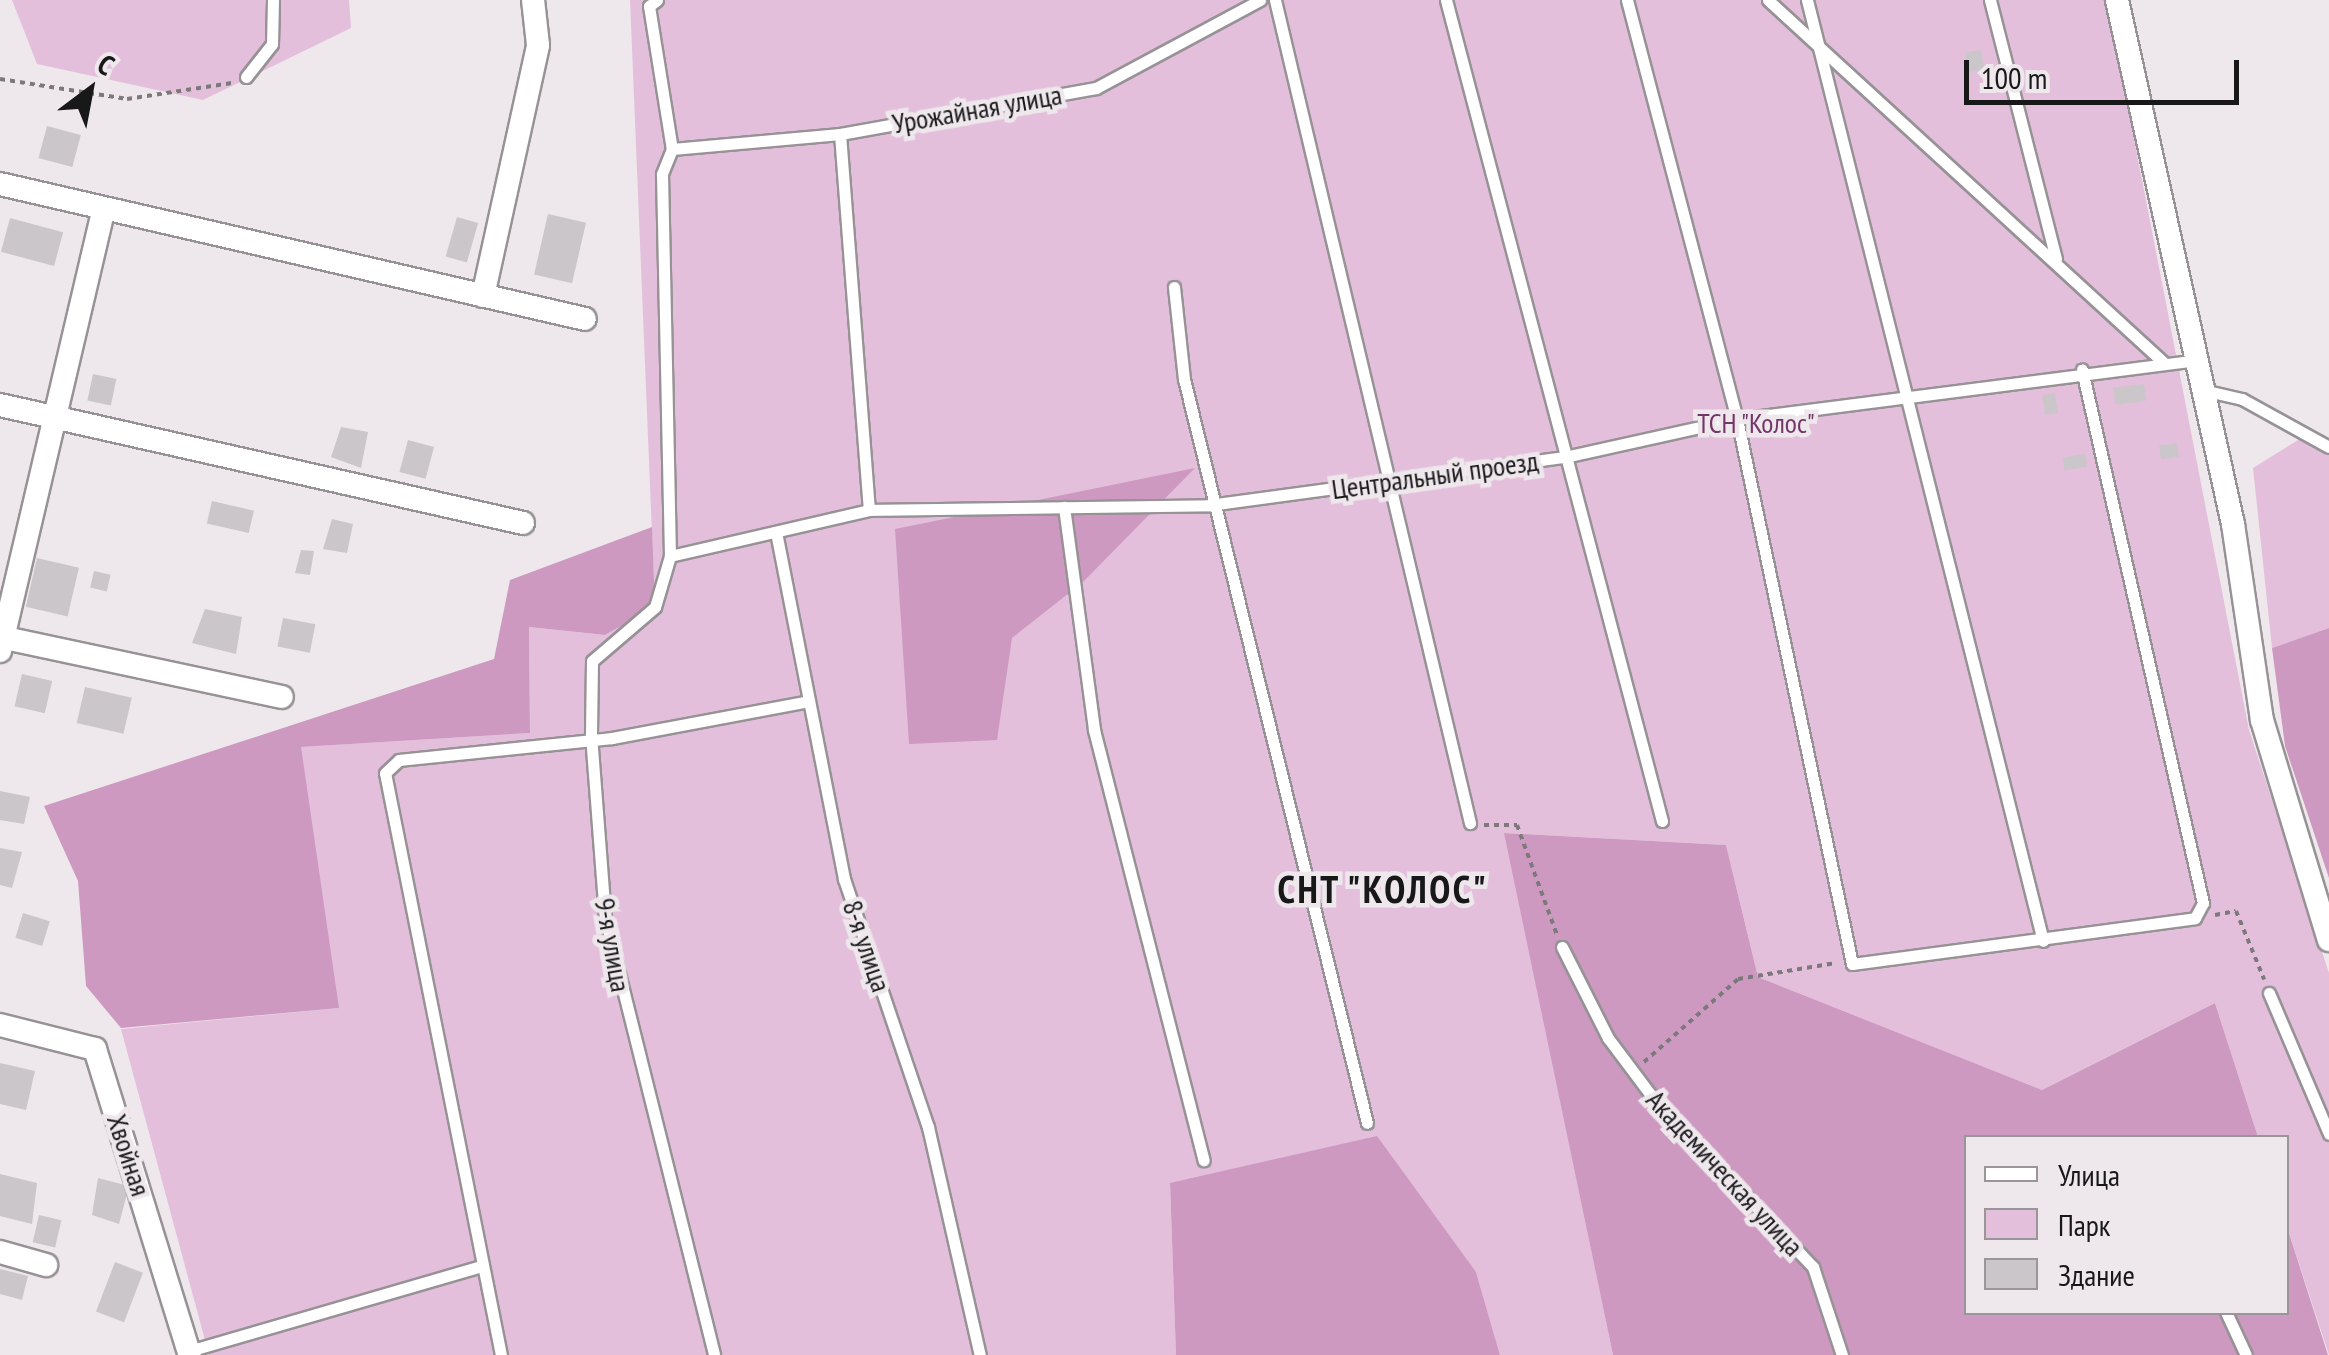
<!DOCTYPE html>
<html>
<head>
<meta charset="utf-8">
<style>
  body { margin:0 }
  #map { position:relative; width:2329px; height:1355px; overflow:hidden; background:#eee8ec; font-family:"PT Sans Narrow",sans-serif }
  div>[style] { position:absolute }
  .green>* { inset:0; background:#e4bfdb }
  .forest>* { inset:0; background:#cd99c1 }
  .building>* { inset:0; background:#cbc6ca; transform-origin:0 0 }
  .path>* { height:4px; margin-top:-2px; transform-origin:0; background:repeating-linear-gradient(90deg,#7c797b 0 5px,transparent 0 10px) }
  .roads { filter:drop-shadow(2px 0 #979295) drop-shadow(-2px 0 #979295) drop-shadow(0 2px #979295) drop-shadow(0 -2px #979295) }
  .service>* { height:11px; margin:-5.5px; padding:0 5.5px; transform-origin:5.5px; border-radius:5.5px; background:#fff }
  .minor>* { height:22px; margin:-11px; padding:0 11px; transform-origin:11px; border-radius:11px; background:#fff }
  span { translate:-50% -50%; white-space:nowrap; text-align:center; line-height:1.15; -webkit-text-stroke:9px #eee8ec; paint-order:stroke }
  .street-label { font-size:28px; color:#191819 }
  .park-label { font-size:28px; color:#743568 }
  .district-label { font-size:38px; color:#191819; font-weight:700; letter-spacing:2.5px }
  .legend { position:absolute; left:1964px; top:1135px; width:325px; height:180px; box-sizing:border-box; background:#eee8ec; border:2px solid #999598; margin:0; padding:12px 18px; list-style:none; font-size:30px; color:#191819 }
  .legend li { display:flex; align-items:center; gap:20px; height:50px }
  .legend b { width:50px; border:2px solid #999598 }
  .north { position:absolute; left:40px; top:40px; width:100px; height:100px; -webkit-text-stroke:8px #eee8ec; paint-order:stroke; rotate:32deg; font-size:28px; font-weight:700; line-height:40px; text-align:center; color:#191819 }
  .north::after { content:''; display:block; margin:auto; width:35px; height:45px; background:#191819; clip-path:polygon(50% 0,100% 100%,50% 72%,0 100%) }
  .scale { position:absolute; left:1964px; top:60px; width:275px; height:45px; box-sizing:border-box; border:5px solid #191819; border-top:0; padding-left:12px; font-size:30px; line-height:35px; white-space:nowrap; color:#191819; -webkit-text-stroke:8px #eee8ec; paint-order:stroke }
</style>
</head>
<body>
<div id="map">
  <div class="green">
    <div style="clip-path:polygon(12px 0,349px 0,351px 28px,203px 100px,37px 64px)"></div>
    <div style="clip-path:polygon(630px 0,2107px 0,2249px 730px,2329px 973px,2329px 1355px,2287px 1227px,2286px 1138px,2258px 1137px,2215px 1003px,2042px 1090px,1758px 977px,1726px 845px,1505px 833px,1613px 1355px,1500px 1355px,1476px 1272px,1170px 1183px,1176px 1355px,209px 1355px,121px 1029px,338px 1008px,300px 747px,530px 733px,529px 627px,605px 635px,655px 607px)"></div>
    <div style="clip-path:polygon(2303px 437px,2329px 454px,2329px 628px,2272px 648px,2253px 468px)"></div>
  </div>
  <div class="forest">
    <div style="clip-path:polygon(1195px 468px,1083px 582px,1012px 638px,997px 740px,909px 744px,895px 529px)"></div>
    <div style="clip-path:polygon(652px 527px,655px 607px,605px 635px,529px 627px,530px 733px,301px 747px,339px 1008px,121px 1028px,86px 986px,78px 881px,44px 806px,494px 659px,510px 580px)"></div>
    <div style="clip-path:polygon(2329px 628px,2329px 878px,2285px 746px,2272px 648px)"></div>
    <div style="clip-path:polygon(1504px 833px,1726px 845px,1758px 977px,2042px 1090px,2215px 1003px,2258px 1137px,1966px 1138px,1966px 1312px,2286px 1312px,2287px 1227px,2328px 1355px,1613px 1355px)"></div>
    <div style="clip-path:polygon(1377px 1136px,1476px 1272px,1500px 1355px,1176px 1355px,1170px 1183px)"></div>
  </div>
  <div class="building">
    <div style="left:1981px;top:50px;width:20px;height:16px;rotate:81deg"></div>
    <div style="left:47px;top:126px;width:35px;height:33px;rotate:15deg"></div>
    <div style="left:548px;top:214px;width:39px;height:62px;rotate:13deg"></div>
    <div style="left:457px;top:217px;width:22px;height:41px;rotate:16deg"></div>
    <div style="left:10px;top:218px;width:55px;height:35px;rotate:15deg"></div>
    <div style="left:93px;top:374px;width:24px;height:27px;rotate:12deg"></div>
    <div style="left:2144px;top:384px;width:17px;height:31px;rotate:83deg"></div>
    <div style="left:2055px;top:393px;width:20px;height:13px;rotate:81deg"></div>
    <div style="clip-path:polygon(341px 427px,368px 432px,361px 468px,331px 457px)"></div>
    <div style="left:408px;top:440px;width:27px;height:33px;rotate:15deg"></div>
    <div style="left:2177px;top:443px;width:14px;height:18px;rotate:82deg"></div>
    <div style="left:2085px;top:454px;width:13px;height:23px;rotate:81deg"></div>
    <div style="left:212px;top:501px;width:43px;height:23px;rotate:13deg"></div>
    <div style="clip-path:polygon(332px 519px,353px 524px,347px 553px,323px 549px)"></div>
    <div style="clip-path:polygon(301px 550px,314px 551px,310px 575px,295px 573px)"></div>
    <div style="left:37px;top:558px;width:43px;height:50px;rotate:13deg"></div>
    <div style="left:94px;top:571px;width:17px;height:17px;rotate:13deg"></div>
    <div style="clip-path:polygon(205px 609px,242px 617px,236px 654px,192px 643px)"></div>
    <div style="left:283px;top:618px;width:33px;height:29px;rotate:11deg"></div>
    <div style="left:22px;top:674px;width:31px;height:33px;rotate:13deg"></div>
    <div style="left:85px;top:687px;width:48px;height:37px;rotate:13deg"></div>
    <div style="clip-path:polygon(0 791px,30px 797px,24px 824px,0 820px)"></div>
    <div style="clip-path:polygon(0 848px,22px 852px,12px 888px,0 885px)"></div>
    <div style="left:23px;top:913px;width:28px;height:26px;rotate:17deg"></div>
    <div style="clip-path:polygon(0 1063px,35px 1071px,26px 1110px,0 1104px)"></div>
    <div style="clip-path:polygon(0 1174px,37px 1183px,32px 1224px,0 1216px)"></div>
    <div style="clip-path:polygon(98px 1178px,129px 1186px,119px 1224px,92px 1215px)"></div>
    <div style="left:39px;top:1215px;width:23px;height:28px;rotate:13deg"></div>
    <div style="left:115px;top:1262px;width:30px;height:53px;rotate:21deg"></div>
    <div style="clip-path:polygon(0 1269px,28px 1276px,22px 1300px,0 1294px)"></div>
  </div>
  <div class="path">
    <div style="left:0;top:79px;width:129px;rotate:8.9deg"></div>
    <div style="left:127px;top:99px;width:106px;rotate:-8.7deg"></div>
    <div style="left:1484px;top:825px;width:33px"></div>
    <div style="left:1517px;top:825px;width:117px;rotate:70deg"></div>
    <div style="left:2215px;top:915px;width:21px;rotate:-11deg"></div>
    <div style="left:2236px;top:911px;width:74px;rotate:67.6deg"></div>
    <div style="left:1644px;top:1062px;width:125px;rotate:-41.4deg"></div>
    <div style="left:1738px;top:979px;width:99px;rotate:-9.3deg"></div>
  </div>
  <div class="roads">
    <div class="service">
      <div style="left:657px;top:0;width:10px;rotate:143deg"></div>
      <div style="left:649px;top:6px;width:145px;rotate:80.9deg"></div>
      <div style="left:672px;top:149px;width:27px;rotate:112deg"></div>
      <div style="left:662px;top:174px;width:382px;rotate:88.8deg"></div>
      <div style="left:670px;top:556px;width:53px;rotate:106.4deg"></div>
      <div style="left:655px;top:607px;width:83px;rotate:139.4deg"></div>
      <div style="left:592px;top:661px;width:74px;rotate:90.8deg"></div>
      <div style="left:591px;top:735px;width:183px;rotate:85.6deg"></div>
      <div style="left:605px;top:917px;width:451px;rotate:76deg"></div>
      <div style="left:1275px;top:0;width:846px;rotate:76.67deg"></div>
      <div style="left:1446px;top:0;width:849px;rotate:75.26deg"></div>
      <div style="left:1627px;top:0;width:433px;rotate:75.3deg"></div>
      <div style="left:1737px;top:419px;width:557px;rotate:78.08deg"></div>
      <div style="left:1852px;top:964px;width:346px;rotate:-7.6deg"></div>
      <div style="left:2195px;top:918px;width:17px;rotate:-62deg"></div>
      <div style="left:2203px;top:903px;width:547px;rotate:-102.79deg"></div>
      <div style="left:1768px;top:0;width:536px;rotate:42.5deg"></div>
      <div style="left:1807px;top:0;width:970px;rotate:75.92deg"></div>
      <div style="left:1990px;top:0;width:267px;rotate:75.7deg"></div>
      <div style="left:246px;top:77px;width:42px;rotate:-51.8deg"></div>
      <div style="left:272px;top:44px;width:44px;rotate:-88.7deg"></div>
      <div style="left:840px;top:134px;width:377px;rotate:85.6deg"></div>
      <div style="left:672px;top:149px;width:169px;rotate:-5.1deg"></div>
      <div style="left:840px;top:134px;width:260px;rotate:-10.2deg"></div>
      <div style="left:1096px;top:88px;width:186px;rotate:-28.2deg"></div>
      <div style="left:1174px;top:287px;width:93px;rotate:83.8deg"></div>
      <div style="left:1184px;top:379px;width:766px;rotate:76.18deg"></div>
      <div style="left:2203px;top:390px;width:40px;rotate:13deg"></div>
      <div style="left:2242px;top:399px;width:99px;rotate:28.9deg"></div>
      <div style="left:1064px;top:507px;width:225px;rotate:82.3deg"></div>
      <div style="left:1094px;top:730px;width:444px;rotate:75.7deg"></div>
      <div style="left:776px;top:532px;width:354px;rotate:78.9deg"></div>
      <div style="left:844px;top:879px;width:262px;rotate:71.3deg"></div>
      <div style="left:928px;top:1127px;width:234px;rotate:77.2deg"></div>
      <div style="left:670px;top:556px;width:204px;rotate:-13deg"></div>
      <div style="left:869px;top:510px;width:340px;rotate:-0.8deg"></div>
      <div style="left:1209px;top:505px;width:359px;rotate:-7.7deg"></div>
      <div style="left:1565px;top:457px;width:176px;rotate:-12.5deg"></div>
      <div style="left:1737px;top:419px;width:464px;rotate:-7.3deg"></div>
      <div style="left:1562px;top:947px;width:102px;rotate:63.2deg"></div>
      <div style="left:1608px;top:1038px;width:70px;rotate:53.1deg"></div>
      <div style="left:1650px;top:1094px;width:238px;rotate:46.7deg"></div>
      <div style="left:1813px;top:1267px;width:93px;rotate:71.8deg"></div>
      <div style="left:2269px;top:993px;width:153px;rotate:66.9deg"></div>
      <div style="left:2226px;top:1312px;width:47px;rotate:65.1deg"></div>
      <div style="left:189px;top:1351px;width:304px;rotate:-16.2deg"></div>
      <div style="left:501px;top:1355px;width:593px;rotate:-101.27deg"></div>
      <div style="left:385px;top:773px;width:19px;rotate:-43deg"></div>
      <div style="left:399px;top:760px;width:214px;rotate:-5.9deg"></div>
      <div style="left:612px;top:738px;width:200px;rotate:-10.6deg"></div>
    </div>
    <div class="minor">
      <div style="left:2117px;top:0;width:537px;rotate:77.52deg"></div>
      <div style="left:2233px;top:524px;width:198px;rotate:81.6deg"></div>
      <div style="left:2262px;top:720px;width:230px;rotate:73.1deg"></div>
      <div style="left:0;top:184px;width:600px;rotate:12.99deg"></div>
      <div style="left:483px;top:296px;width:257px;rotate:-77.6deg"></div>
      <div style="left:538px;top:45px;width:45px;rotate:-96.3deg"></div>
      <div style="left:0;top:405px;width:536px;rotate:12.71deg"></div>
      <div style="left:0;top:637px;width:288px;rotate:12deg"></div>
      <div style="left:0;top:651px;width:454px;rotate:-76.8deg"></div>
      <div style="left:0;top:1025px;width:98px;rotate:14.2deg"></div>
      <div style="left:95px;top:1049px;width:320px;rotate:72.8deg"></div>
      <div style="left:0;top:1252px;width:48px;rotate:15.8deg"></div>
    </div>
  </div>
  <div class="street-label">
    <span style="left:977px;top:109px;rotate:-10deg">Урожайная улица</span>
    <span style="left:1435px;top:475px;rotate:-8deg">Центральный проезд</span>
    <span style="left:613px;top:945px;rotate:80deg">9-я улица</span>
    <span style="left:867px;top:946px;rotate:71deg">8-я улица</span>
    <span style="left:129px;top:1155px;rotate:72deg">Хвойная</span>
    <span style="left:1725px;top:1173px;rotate:47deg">Академическая улица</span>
  </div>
  <div class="park-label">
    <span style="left:1756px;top:423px">ТСН "Колос"</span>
  </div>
  <div class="district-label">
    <span style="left:1383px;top:889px">СНТ "КОЛОС"</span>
  </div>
  <ul class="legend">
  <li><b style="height:12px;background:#fff"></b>Улица</li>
  <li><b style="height:28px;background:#e4bfdb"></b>Парк</li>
  <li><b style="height:28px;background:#cbc6ca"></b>Здание</li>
  </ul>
  <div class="north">С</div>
  <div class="scale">100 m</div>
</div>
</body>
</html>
